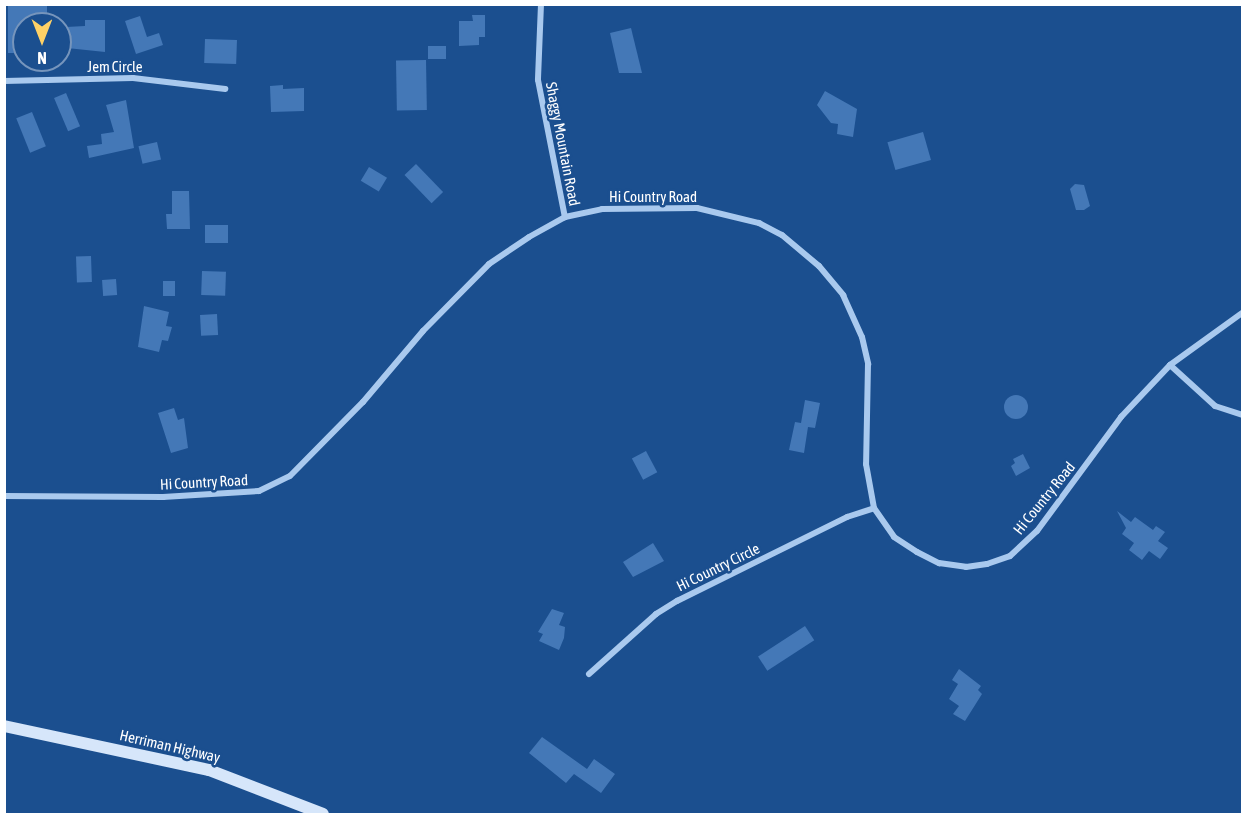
<!DOCTYPE html>
<html>
<head>
<meta charset="utf-8">
<style>
  body { margin:0 }
  #map { position:relative; width:1247px; height:819px; overflow:hidden; background:#1b4f8f; font-family:"Asap Condensed",sans-serif }
  div>[style] { position:absolute }
  .building>* { inset:0; background:#4478b7; transform-origin:0 0 }
  .round { border-radius:50% }
  .minor>* { height:6px; margin:-3px; padding:0 3px; transform-origin:3px; border-radius:3px; background:#a9c9ee }
  .secondary>* { height:12px; margin:-6px; padding:0 6px; transform-origin:6px; border-radius:6px; background:#d6e6fa }
  span { translate:-50% -50%; white-space:nowrap; text-align:center; line-height:1.15; -webkit-text-stroke:5px #1b4f8f; paint-order:stroke }
  .street-label { font-size:15px; color:#fff }
  .frame { position:absolute; inset:0; border:6px solid #fff; pointer-events:none }
  .north { position:absolute; left:12px; top:12px; width:60px; height:60px; box-sizing:border-box; background:#1b4f8f; border:2px solid #7695bc; border-radius:50%; rotate:180deg; font-size:16px; font-weight:700; line-height:24px; text-align:center; color:#fff }
  .north::after { content:''; display:block; margin:auto; width:21px; height:27px; background:#ffd166; clip-path:polygon(50% 0,100% 100%,50% 72%,0 100%) }
</style>
</head>
<body>
<div id="map">
  <div class="building">
    <div style="clip-path:polygon(8px 4px,47px 4px,47px 24px,24px 24px,24px 53px,8px 53px)"></div>
    <div style="clip-path:polygon(472px 15px,485px 15px,485px 37px,479px 37px,479px 45px,459px 46px,459px 21px,473px 21px)"></div>
    <div style="clip-path:polygon(140px 16px,147px 37px,159px 33px,163px 45px,136px 54px,125px 21px)"></div>
    <div style="clip-path:polygon(85px 20px,105px 20px,105px 52px,67px 48px,66px 27px,85px 26px)"></div>
    <div style="clip-path:polygon(631px 28px,642px 73px,619px 73px,610px 33px)"></div>
    <div style="left:205px;top:39px;width:32px;height:24px;rotate:2deg"></div>
    <div style="left:428px;top:46px;width:18px;height:13px"></div>
    <div style="left:426px;top:60px;width:50px;height:30px;rotate:89deg"></div>
    <div style="clip-path:polygon(283px 85px,283px 89px,304px 88px,304px 111px,271px 112px,270px 86px)"></div>
    <div style="clip-path:polygon(825px 91px,857px 109px,853px 137px,837px 134px,838px 124px,831px 123px,817px 105px)"></div>
    <div style="left:66px;top:93px;width:36px;height:13px;rotate:67deg"></div>
    <div style="clip-path:polygon(126px 100px,134px 148px,89px 158px,87px 146px,102px 144px,101px 134px,114px 132px,106px 105px)"></div>
    <div style="left:32px;top:112px;width:37px;height:17px;rotate:68deg"></div>
    <div style="left:923px;top:132px;width:29px;height:37px;rotate:74deg"></div>
    <div style="left:157px;top:142px;width:18px;height:19px;rotate:77deg"></div>
    <div style="left:416px;top:164px;width:39px;height:16px;rotate:46deg"></div>
    <div style="left:369px;top:167px;width:21px;height:16px;rotate:31deg"></div>
    <div style="clip-path:polygon(1075px 184px,1084px 185px,1090px 206px,1084px 210px,1076px 210px,1070px 189px)"></div>
    <div style="clip-path:polygon(172px 191px,189px 191px,190px 229px,167px 229px,166px 214px,172px 214px)"></div>
    <div style="left:205px;top:225px;width:23px;height:18px"></div>
    <div style="left:91px;top:256px;width:26px;height:15px;rotate:88deg"></div>
    <div style="left:202px;top:271px;width:24px;height:24px;rotate:2deg"></div>
    <div style="left:116px;top:279px;width:16px;height:14px;rotate:86deg"></div>
    <div style="left:163px;top:281px;width:12px;height:15px"></div>
    <div style="clip-path:polygon(144px 306px,169px 312px,166px 326px,172px 327px,168px 341px,162px 340px,159px 352px,138px 347px)"></div>
    <div style="left:217px;top:314px;width:21px;height:17px;rotate:87deg"></div>
    <div class="round" style="left:1004px;top:395px;width:24px;height:24px"></div>
    <div style="clip-path:polygon(805px 400px,820px 403px,815px 428px,808px 427px,804px 453px,789px 450px,795px 422px,801px 423px)"></div>
    <div style="clip-path:polygon(174px 408px,178px 420px,184px 418px,188px 448px,171px 453px,158px 413px)"></div>
    <div style="left:646px;top:451px;width:24px;height:16px;rotate:62deg"></div>
    <div style="clip-path:polygon(1023px 454px,1030px 468px,1016px 476px,1011px 466px,1015px 463px,1013px 459px)"></div>
    <div style="clip-path:polygon(1117px 511px,1131px 522px,1135px 517px,1153px 530px,1156px 526px,1165px 532px,1158px 541px,1168px 548px,1160px 559px,1149px 551px,1142px 560px,1129px 550px,1134px 543px,1122px 534px,1126px 528px)"></div>
    <div style="clip-path:polygon(653px 543px,664px 561px,633px 577px,623px 562px)"></div>
    <div style="clip-path:polygon(552px 609px,564px 613px,559px 625px,565px 627px,564px 638px,559px 650px,539px 641px,543px 634px,538px 632px)"></div>
    <div style="left:805px;top:626px;width:17px;height:56px;rotate:57deg"></div>
    <div style="clip-path:polygon(959px 669px,981px 686px,978px 690px,982px 694px,965px 721px,953px 714px,959px 706px,949px 699px,958px 684px,952px 680px)"></div>
    <div style="clip-path:polygon(542px 737px,587px 769px,594px 759px,615px 774px,601px 793px,574px 774px,566px 783px,529px 753px)"></div>
  </div>
  <div class="minor">
    <div style="left:541px;top:4px;width:76px;rotate:92.3deg"></div>
    <div style="left:538px;top:80px;width:140px;rotate:78.9deg"></div>
    <div style="left:4px;top:81px;width:129px;rotate:-1.3deg"></div>
    <div style="left:133px;top:78px;width:93px;rotate:6.8deg"></div>
    <div style="left:1170px;top:365px;width:61px;rotate:42.3deg"></div>
    <div style="left:1215px;top:406px;width:28px;rotate:18deg"></div>
    <div style="left:4px;top:496px;width:159px;rotate:0.4deg"></div>
    <div style="left:163px;top:497px;width:96px;rotate:-3.6deg"></div>
    <div style="left:259px;top:491px;width:34px;rotate:-26deg"></div>
    <div style="left:290px;top:476px;width:104px;rotate:-45.4deg"></div>
    <div style="left:363px;top:402px;width:93px;rotate:-49.8deg"></div>
    <div style="left:423px;top:331px;width:94px;rotate:-45.4deg"></div>
    <div style="left:489px;top:264px;width:48px;rotate:-34deg"></div>
    <div style="left:529px;top:237px;width:41px;rotate:-29.1deg"></div>
    <div style="left:565px;top:217px;width:38px;rotate:-12deg"></div>
    <div style="left:602px;top:209px;width:95px;rotate:-0.6deg"></div>
    <div style="left:697px;top:208px;width:64px;rotate:13.6deg"></div>
    <div style="left:759px;top:223px;width:26px;rotate:28deg"></div>
    <div style="left:782px;top:235px;width:48px;rotate:40deg"></div>
    <div style="left:819px;top:266px;width:38px;rotate:50deg"></div>
    <div style="left:843px;top:295px;width:46px;rotate:65.7deg"></div>
    <div style="left:862px;top:337px;width:28px;rotate:77deg"></div>
    <div style="left:868px;top:364px;width:100px;rotate:91.1deg"></div>
    <div style="left:866px;top:464px;width:45px;rotate:79.7deg"></div>
    <div style="left:874px;top:508px;width:35px;rotate:55deg"></div>
    <div style="left:894px;top:537px;width:27px;rotate:33deg"></div>
    <div style="left:917px;top:552px;width:25px;rotate:27deg"></div>
    <div style="left:939px;top:563px;width:27px;rotate:8deg"></div>
    <div style="left:966px;top:567px;width:21px;rotate:-8deg"></div>
    <div style="left:987px;top:564px;width:24px;rotate:-19deg"></div>
    <div style="left:1010px;top:556px;width:37px;rotate:-43deg"></div>
    <div style="left:1037px;top:531px;width:142px;rotate:-53.6deg"></div>
    <div style="left:1121px;top:417px;width:71px;rotate:-46.7deg"></div>
    <div style="left:1170px;top:365px;width:89px;rotate:-35.8deg"></div>
    <div style="left:589px;top:674px;width:90px;rotate:-41.8deg"></div>
    <div style="left:656px;top:614px;width:25px;rotate:-32deg"></div>
    <div style="left:677px;top:601px;width:190px;rotate:-26.3deg"></div>
    <div style="left:847px;top:517px;width:28px;rotate:-18deg"></div>
  </div>
  <div class="secondary">
    <div style="left:4px;top:726px;width:210px;rotate:12.1deg"></div>
    <div style="left:209px;top:770px;width:122px;rotate:21.1deg"></div>
  </div>
  <div class="street-label">
    <span style="left:115px;top:67px">Jem Circle</span>
    <span style="left:563px;top:144px;rotate:79deg">Shaggy Mountain Road</span>
    <span style="left:653px;top:197px">Hi Country Road</span>
    <span style="left:204px;top:482px;rotate:-3deg">Hi Country Road</span>
    <span style="left:1044px;top:498px;rotate:-51deg">Hi Country Road</span>
    <span style="left:718px;top:567px;rotate:-26deg">Hi Country Circle</span>
    <span style="left:170px;top:746px;rotate:13deg">Herriman Highway</span>
  </div>
  <div class="frame"></div>
  <div class="north">N</div>
</div>
</body>
</html>
